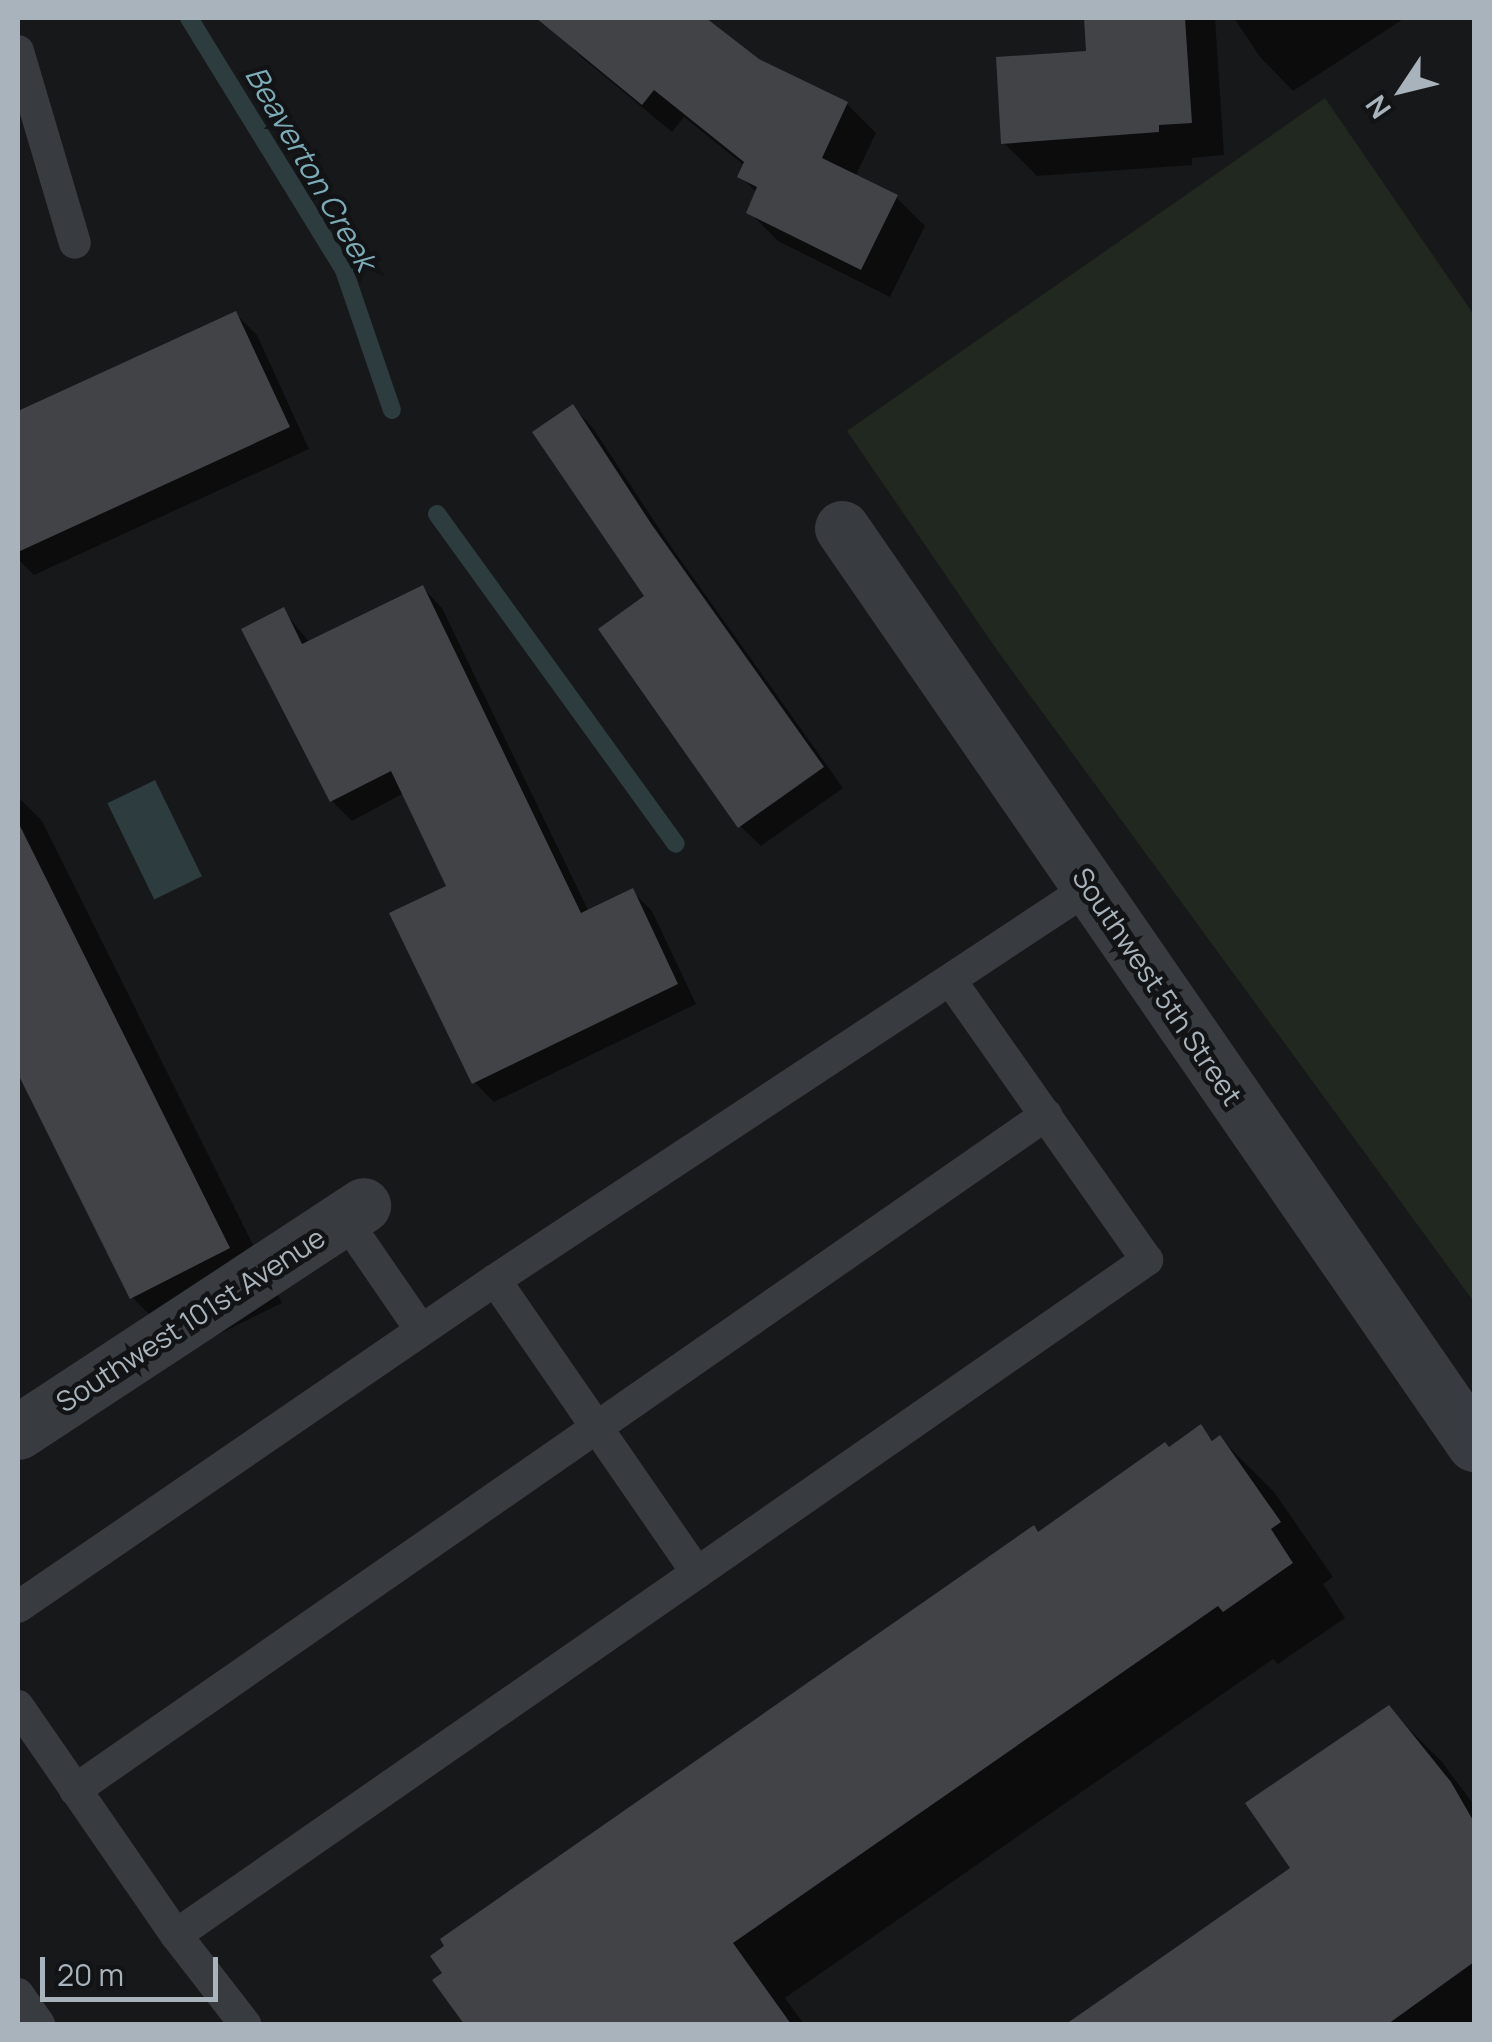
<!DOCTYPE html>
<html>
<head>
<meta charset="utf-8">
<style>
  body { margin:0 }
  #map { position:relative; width:1492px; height:2042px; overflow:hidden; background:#17181a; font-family:Manrope,sans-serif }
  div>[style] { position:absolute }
  .green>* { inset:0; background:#20281f }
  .water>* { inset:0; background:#2c3c3f; transform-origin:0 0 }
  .shadow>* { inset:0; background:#0007 }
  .stream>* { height:18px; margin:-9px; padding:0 9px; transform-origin:9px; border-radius:9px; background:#2c3c3f }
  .building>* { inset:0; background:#414347 }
  .lane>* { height:32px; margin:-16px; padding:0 16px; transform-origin:16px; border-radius:16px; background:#383b3f }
  .street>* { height:55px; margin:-27.5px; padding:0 27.5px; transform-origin:27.5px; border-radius:27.5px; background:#383b3f }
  span { translate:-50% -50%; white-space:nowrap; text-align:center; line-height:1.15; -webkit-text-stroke:9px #121315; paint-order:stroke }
  .street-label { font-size:28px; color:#a8b3bb }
  .water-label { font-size:30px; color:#7cacb8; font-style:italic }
  .frame { position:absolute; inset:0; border:20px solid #a8b3bb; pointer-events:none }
  .north { position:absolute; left:1352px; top:40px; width:100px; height:100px; -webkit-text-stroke:8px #121315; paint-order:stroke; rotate:235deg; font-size:28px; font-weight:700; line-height:40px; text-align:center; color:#a8b3bb }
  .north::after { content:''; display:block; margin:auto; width:35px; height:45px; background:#a8b3bb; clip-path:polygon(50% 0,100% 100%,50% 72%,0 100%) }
  .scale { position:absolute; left:40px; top:1957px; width:178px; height:45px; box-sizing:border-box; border:5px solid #a8b3bb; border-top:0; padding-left:12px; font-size:30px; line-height:35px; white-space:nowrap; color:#a8b3bb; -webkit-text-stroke:8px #121315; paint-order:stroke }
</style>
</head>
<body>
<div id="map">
  <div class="green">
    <div style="clip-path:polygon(1325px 98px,1474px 315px,1474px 1302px,999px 653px,847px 431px)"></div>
  </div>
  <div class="water">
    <div style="left:155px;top:780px;width:107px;height:53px;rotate:64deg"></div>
  </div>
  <div class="shadow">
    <div style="clip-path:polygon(567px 18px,702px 18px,757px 61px,847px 104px,876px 133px,855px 177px,896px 197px,925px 226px,890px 297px,778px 241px,749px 212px,757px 193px,740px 176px,745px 166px,684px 117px,672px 132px,580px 56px,552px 28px)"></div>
    <div style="clip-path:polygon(1087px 18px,1215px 18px,1224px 155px,1192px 158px,1192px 165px,1037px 176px,1004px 143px,1089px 53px)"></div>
    <div style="clip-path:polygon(1234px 18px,1405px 18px,1293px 91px,1260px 57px)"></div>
    <div style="clip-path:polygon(236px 314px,257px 335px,309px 449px,34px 575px,18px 559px,18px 413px)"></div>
    <div style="clip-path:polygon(573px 407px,593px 428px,672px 548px,843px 788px,761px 846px,740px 826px)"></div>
    <div style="clip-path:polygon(423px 588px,442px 608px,589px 912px,633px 892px,652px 911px,696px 1004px,494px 1102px,474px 1082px,449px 887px,404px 793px,352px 821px,332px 801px,283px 610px,310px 643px)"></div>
    <div style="clip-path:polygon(18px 797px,42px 821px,282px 1303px,185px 1351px,132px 1297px,18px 1068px)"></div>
    <div style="clip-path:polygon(1201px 1428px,1215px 1442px,1220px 1438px,1274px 1492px,1333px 1577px,1323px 1584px,1345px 1618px,1278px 1664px,1273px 1659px,785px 1998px,804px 2024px,467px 2024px,436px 1980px,1039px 1534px)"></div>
    <div style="clip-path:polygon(1388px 1708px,1442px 1762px,1474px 1805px,1474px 2024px,1070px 2024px,1294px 1869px)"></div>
  </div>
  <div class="stream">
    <div style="left:189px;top:18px;width:296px;rotate:58.4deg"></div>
    <div style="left:344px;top:270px;width:148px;rotate:71.1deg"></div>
    <div style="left:437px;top:514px;width:407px;rotate:54.1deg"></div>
  </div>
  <div class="building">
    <div style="clip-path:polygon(536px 18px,706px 18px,759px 59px,848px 102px,822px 158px,898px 195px,861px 270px,746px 213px,757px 187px,737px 177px,744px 162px,654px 90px,642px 105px)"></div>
    <div style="clip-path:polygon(1084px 18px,1185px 18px,1192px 123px,1159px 125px,1159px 132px,1001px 144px,996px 57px,1086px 51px)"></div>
    <div style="clip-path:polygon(236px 311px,290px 427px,18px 552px,18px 411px)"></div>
    <div style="clip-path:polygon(573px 404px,652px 525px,824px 767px,738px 828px,598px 629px,644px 596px,532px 432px)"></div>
    <div style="clip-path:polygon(423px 585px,581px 913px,633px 888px,678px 984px,472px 1084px,389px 913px,446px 886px,391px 771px,330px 802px,241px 629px,284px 607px,302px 644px)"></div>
    <div style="clip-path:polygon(18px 822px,230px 1248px,130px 1299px,18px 1074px)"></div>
    <div style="clip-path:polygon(1201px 1424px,1212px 1441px,1220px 1435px,1281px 1522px,1271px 1529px,1293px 1563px,1223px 1612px,1218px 1606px,733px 1943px,791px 2024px,464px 2024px,432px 1980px,442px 1973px,430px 1956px,444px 1946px,440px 1939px,1034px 1525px,1038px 1532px,1165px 1442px,1169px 1447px)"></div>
    <div style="clip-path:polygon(1389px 1705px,1451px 1782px,1474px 1822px,1474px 1962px,1388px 2024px,1066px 2024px,1290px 1868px,1245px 1803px)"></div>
  </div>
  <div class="lane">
    <div style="left:18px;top:51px;width:200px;rotate:73.5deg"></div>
    <div style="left:344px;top:1218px;width:136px;rotate:55.5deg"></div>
    <div style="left:495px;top:1280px;width:356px;rotate:55.4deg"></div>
    <div style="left:18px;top:1607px;width:578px;rotate:-34.43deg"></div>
    <div style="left:495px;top:1280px;width:713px;rotate:-33.44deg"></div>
    <div style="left:18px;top:1706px;width:278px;rotate:55.4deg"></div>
    <div style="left:176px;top:1935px;width:113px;rotate:52.2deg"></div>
    <div style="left:75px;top:1790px;width:1183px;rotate:-34.81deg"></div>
    <div style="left:176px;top:1935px;width:1183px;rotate:-34.81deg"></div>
    <div style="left:1147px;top:1260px;width:342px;rotate:-125.1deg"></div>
    <div style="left:18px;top:1994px;width:37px;rotate:55deg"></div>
  </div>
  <div class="street">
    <div style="left:842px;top:528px;width:1113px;rotate:55.4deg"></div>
    <div style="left:18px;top:1432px;width:413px;rotate:-33.3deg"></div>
  </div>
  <div class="street-label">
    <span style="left:1158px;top:986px;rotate:56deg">Southwest 5th Street</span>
    <span style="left:190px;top:1319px;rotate:-33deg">Southwest 101st Avenue</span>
  </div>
  <div class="water-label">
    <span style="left:311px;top:168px;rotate:60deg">Beaverton Creek</span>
  </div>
  <div class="frame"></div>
  <div class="north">N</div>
  <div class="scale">20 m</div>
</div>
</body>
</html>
